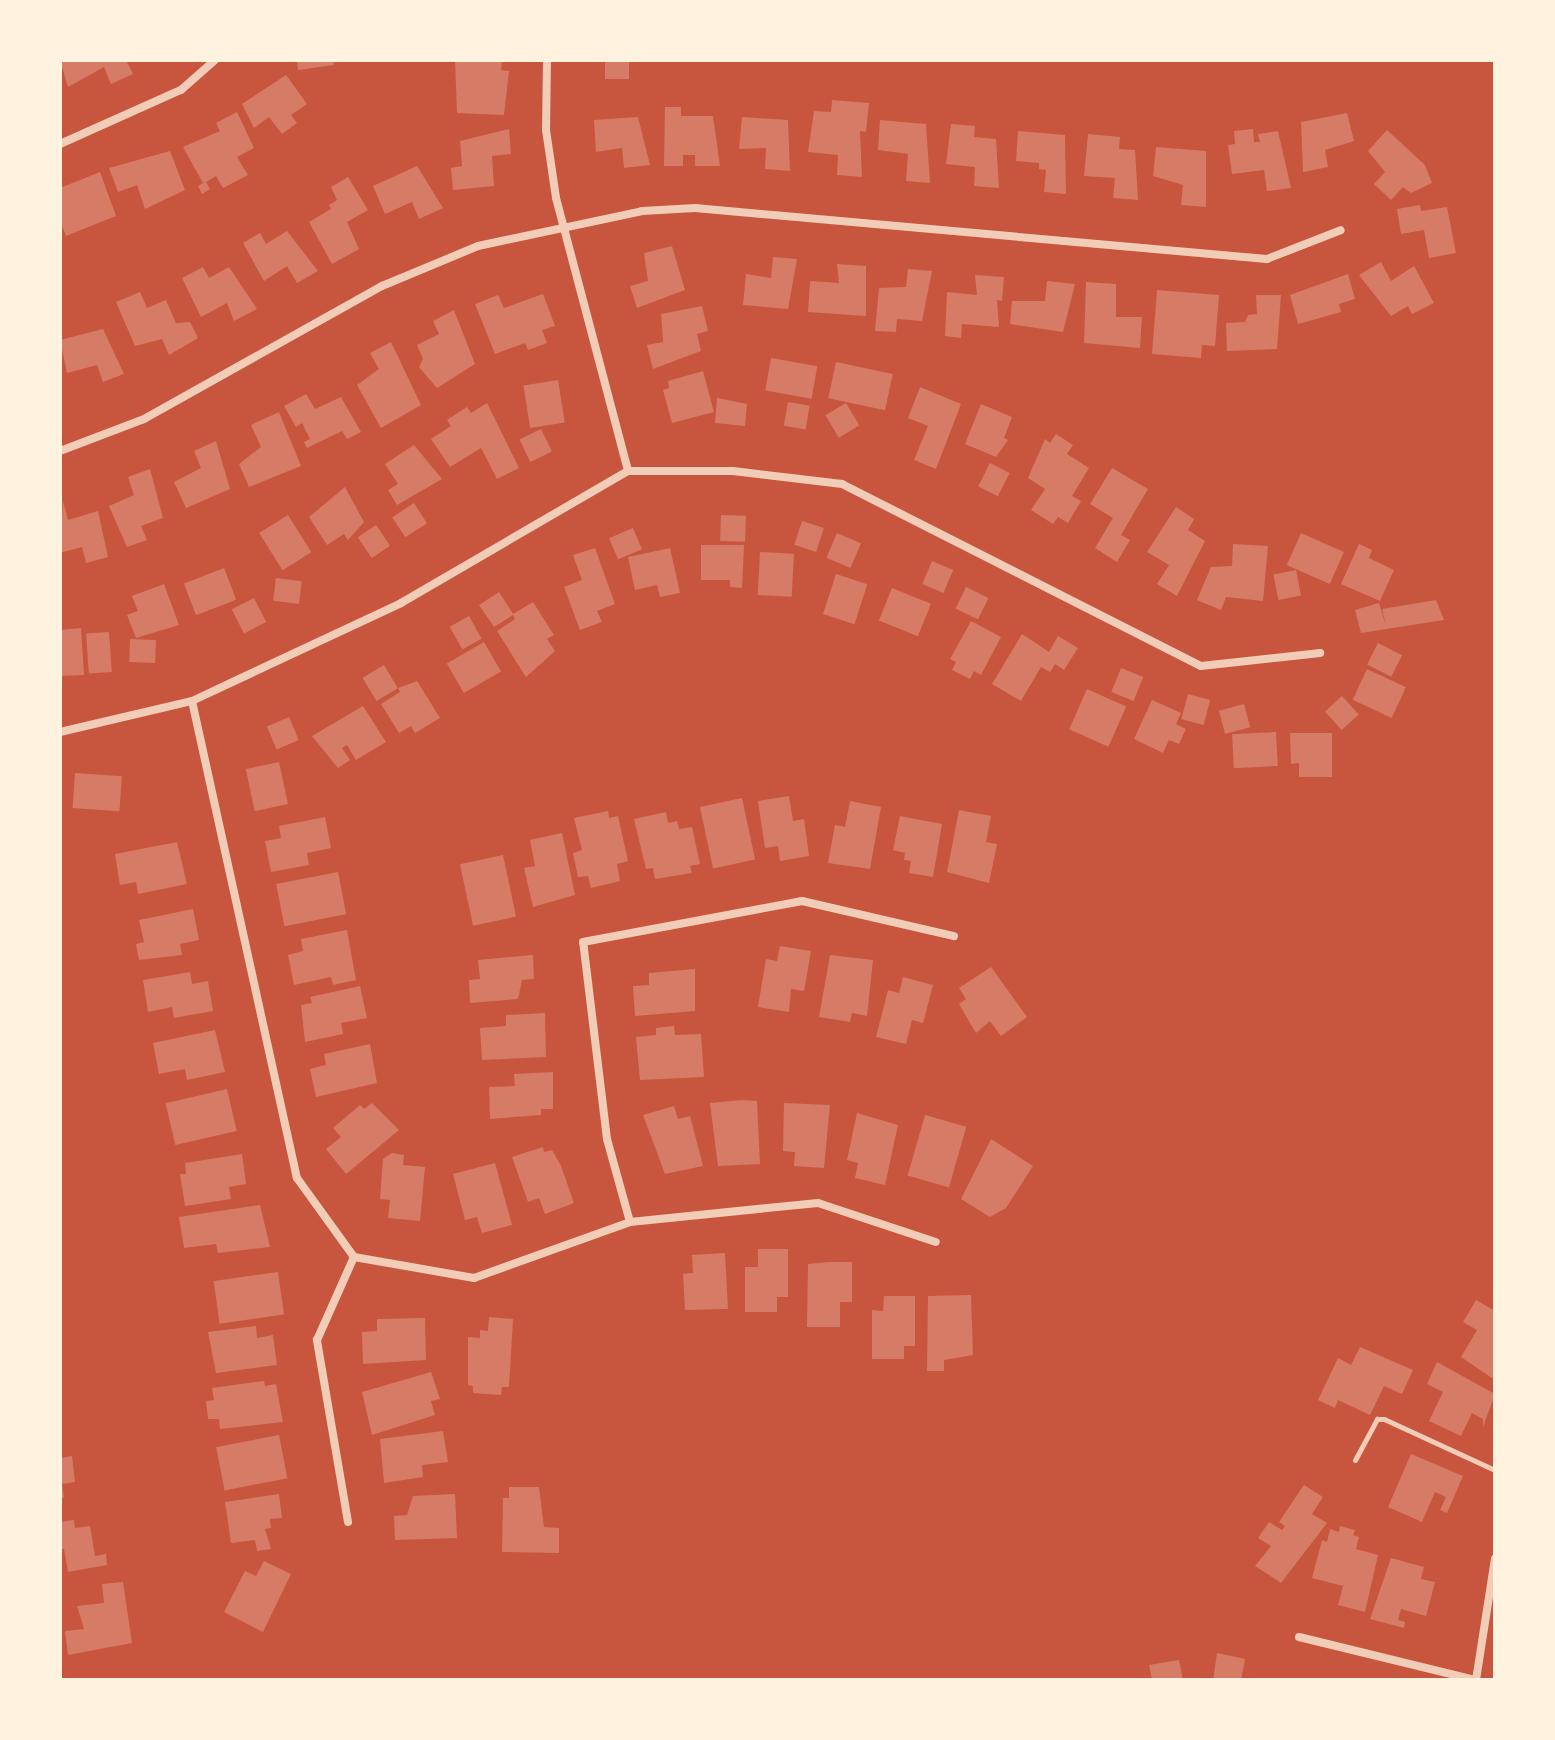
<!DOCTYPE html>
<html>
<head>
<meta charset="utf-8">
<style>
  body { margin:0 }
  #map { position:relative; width:1555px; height:1740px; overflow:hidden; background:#c8553d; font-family:"DejaVu Sans",sans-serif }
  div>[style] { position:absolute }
  .building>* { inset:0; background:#d67c66; transform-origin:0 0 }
  .service>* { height:5px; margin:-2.5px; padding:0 2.5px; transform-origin:2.5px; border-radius:2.5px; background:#f1ccb7 }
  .minor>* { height:8px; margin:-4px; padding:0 4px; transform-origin:4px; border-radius:4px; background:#f1ccb7 }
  span { translate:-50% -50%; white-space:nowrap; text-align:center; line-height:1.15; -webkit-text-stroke:7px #fff3e0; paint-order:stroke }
  .frame { position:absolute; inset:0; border:62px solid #fff3e0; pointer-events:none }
</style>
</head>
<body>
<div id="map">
  <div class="building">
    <div style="clip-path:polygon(60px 60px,126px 60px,133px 74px,111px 84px,104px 67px,68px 87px)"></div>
    <div style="clip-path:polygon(297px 60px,333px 60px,334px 65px,298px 70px)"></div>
    <div style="clip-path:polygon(455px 60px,502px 60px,501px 70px,509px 71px,504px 115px,457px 113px)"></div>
    <div style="left:605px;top:60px;width:24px;height:19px"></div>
    <div style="clip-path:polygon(286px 75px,307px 104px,291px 115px,297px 123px,282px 134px,269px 117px,254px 128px,242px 104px)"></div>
    <div style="clip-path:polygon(832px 100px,869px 103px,866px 132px,860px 131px,862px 177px,837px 175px,838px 155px,808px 152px,814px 111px,831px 112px)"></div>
    <div style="clip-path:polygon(665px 107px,681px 107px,681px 116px,713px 116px,720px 166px,695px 166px,695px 155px,683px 155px,683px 166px,664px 166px)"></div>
    <div style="clip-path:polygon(237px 112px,254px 148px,237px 157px,248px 175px,223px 188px,216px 176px,206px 182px,210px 189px,202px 194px,198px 186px,203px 183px,183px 147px,220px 131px,216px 123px)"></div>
    <div style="clip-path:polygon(1347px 113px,1354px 141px,1325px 150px,1328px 167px,1303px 172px,1301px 122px)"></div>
    <div style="clip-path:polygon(638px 117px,650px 165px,624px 168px,622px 148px,596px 152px,594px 120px)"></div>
    <div style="clip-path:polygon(742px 117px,788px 120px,790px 171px,765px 169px,766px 148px,739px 149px)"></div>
    <div style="clip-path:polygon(880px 120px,926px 124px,930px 183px,906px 181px,908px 154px,878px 150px)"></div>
    <div style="clip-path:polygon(951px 124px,975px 126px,974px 137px,996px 139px,999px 188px,974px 186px,975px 167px,946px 164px)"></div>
    <div style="clip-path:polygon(509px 129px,511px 154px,492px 156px,494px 186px,453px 190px,451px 168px,462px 166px,460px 141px)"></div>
    <div style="clip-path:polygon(1253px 129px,1254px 142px,1260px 142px,1258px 134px,1278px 131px,1291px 188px,1267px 191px,1264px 170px,1232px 174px,1228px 145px,1235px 144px,1234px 131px)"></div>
    <div style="clip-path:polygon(1387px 130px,1425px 165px,1432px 183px,1411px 193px,1403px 187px,1391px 200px,1374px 184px,1385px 172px,1368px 151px)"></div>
    <div style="clip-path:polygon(1018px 131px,1065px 135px,1066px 194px,1044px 192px,1046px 170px,1039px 169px,1039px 163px,1016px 161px)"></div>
    <div style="clip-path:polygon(1088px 134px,1120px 137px,1119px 149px,1135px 150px,1138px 200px,1113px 198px,1115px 178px,1084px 176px)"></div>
    <div style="clip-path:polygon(1156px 147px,1206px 151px,1206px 207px,1181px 205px,1183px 185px,1153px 176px)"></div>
    <div style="clip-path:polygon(170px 151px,185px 190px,145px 209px,137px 185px,118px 192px,109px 168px)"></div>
    <div style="clip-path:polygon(417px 166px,443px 208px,419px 219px,412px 202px,385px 214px,373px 186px)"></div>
    <div style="clip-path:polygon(100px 172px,116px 216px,66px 236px,60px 221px,60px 188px)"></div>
    <div style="clip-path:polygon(348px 177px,368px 210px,347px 222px,359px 249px,332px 264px,309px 222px,331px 209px,329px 205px,337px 200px,331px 187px)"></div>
    <div style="clip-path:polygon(1420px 205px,1421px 211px,1447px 207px,1456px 253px,1429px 258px,1424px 230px,1401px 234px,1397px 209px)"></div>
    <div style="clip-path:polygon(287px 231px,318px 271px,297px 283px,287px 266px,264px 281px,243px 243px,260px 233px,266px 244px)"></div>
    <div style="clip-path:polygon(672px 246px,685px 290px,637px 308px,630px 286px,648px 281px,644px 253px)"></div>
    <div style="clip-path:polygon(773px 257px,797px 259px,788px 309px,743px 305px,746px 274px,771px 278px)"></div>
    <div style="clip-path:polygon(1381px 262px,1391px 281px,1414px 266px,1434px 303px,1412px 314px,1408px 306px,1391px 316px,1359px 275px)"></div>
    <div style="clip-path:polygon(837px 264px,866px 266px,866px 316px,808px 312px,810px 281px,839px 283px)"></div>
    <div style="clip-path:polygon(203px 267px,209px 278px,229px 267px,257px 309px,234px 321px,227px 303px,201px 317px,182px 278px)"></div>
    <div style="clip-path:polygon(908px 269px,932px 271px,922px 321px,897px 319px,896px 332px,875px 331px,879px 288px,906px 287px)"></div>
    <div style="clip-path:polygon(1348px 274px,1355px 299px,1339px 304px,1341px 312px,1298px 324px,1290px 295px)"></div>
    <div style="clip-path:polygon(975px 275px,1004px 277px,1002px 301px,997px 300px,999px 327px,962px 324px,961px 338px,945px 336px,947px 292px,977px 295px)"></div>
    <div style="clip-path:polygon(1047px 281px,1075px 284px,1063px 332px,1010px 324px,1012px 301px,1045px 301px)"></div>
    <div style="clip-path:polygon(1086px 282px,1116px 284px,1116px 317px,1142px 317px,1140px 348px,1084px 343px)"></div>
    <div style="clip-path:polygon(1157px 290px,1219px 295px,1215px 346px,1202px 345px,1201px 358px,1152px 354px)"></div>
    <div style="clip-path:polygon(140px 292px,147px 308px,166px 300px,176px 323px,190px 322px,198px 338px,169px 355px,162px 339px,135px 346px,116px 302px)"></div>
    <div style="clip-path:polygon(543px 294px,555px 326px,542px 330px,547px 343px,528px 350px,525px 343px,495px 354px,475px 304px,498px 295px,504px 308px)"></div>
    <div style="clip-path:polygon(1256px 295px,1281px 295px,1277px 349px,1227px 351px,1226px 323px,1245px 322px,1248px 315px,1257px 314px)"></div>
    <div style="clip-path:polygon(702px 306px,708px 331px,697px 334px,701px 351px,653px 369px,647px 345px,663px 342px,661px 314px)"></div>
    <div style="clip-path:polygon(454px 310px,475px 364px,437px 388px,419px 367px,423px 359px,417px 345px,439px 334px,433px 321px)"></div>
    <div style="clip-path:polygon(103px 329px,124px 374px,103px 382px,97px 365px,67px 373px,60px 340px)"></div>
    <div style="clip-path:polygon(391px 342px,421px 405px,381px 428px,357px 385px,379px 369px,370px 353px)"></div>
    <div style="left:771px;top:358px;width:47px;height:33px;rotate:10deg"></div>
    <div style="left:836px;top:362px;width:58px;height:37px;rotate:12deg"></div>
    <div style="clip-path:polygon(703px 371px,714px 412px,672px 423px,663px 390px,669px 388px,668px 381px)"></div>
    <div style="left:558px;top:380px;width:43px;height:35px;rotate:81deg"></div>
    <div style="clip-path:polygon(920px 387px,961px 404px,936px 469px,914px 460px,928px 426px,908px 418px)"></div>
    <div style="clip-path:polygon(306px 394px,315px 409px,341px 397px,361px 432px,347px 439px,342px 431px,307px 448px,304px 442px,310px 439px,302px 423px,296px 427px,284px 406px)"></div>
    <div style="clip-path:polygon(717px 398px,747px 404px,745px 426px,715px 423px)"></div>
    <div style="left:788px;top:402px;width:22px;height:24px;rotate:10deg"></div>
    <div style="clip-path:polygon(487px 403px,519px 468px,497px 479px,481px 448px,450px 467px,431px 439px,451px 426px,447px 420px,467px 407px,471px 413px)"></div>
    <div style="left:846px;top:403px;width:26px;height:24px;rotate:59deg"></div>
    <div style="clip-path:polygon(981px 404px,1012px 417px,1004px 438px,1008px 440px,996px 457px,965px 444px)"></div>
    <div style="clip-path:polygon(279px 412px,301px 466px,249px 487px,239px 464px,261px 447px,251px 425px)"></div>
    <div style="left:541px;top:429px;width:25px;height:24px;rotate:64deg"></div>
    <div style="clip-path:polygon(1056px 434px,1073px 445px,1067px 454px,1089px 468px,1072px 496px,1081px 501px,1068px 523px,1058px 517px,1053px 524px,1031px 510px,1045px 489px,1028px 478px,1045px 439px,1050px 443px)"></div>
    <div style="clip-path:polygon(216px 441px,230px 489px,186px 508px,174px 482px,201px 468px,194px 451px)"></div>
    <div style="clip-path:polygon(414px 445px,442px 479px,397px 505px,388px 490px,398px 484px,385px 464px)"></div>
    <div style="left:990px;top:463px;width:22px;height:26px;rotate:27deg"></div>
    <div style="clip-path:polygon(1112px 468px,1148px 489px,1121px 535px,1130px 540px,1117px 562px,1095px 548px,1113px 518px,1090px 504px)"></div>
    <div style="clip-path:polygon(150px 469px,163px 518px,141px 526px,147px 540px,127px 547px,109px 506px,134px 495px,128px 477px)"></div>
    <div style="clip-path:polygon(345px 487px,364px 522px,348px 540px,344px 534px,327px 545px,309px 517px)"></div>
    <div style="clip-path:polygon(63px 501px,68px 520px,98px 511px,108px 557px,86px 563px,82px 547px,60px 553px)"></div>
    <div style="left:414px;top:503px;width:24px;height:26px;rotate:57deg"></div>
    <div style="clip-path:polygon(1176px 507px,1194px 519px,1188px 530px,1205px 541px,1177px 596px,1157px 584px,1169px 565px,1147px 552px)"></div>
    <div style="left:288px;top:515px;width:44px;height:34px;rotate:58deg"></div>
    <div style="left:721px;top:515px;width:25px;height:26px;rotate:2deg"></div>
    <div style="left:802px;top:521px;width:23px;height:25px;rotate:18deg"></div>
    <div style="left:376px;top:525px;width:25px;height:22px;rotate:56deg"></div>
    <div style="left:633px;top:528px;width:23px;height:26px;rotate:67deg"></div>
    <div style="left:837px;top:533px;width:26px;height:27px;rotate:23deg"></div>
    <div style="left:1301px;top:533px;width:47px;height:35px;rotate:24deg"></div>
    <div style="clip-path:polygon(1233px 544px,1268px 546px,1263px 601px,1226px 597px,1221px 610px,1197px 600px,1211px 567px,1232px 566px)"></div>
    <div style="clip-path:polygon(1359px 544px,1372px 550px,1369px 558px,1394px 570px,1380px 601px,1341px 584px)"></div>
    <div style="clip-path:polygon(701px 545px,744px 545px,742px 588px,730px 587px,730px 580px,701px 580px)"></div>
    <div style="clip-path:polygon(595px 548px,615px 604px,597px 611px,602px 622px,580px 630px,564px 587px,582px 580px,573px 555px)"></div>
    <div style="clip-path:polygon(670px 548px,680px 593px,660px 597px,657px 585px,635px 590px,628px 557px)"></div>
    <div style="left:760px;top:552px;width:34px;height:43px;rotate:3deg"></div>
    <div style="left:932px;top:561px;width:23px;height:25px;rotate:23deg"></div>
    <div style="left:224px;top:568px;width:34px;height:43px;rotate:69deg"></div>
    <div style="left:1296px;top:570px;width:26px;height:23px;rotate:79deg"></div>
    <div style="left:836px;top:574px;width:33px;height:42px;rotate:18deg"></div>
    <div style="left:276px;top:578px;width:26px;height:23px;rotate:7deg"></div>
    <div style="clip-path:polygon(164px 584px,179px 625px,136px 638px,127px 615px,138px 611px,132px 596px)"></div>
    <div style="left:966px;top:587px;width:25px;height:24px;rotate:26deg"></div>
    <div style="left:892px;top:588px;width:42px;height:35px;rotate:22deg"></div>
    <div style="clip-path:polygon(499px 592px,513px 614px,533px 602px,554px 635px,547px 639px,555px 651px,526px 677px,497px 631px,515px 619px,513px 615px,494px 627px,479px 605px)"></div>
    <div style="left:254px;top:598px;width:27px;height:25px;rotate:63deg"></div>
    <div style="clip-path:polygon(1436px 600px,1444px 620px,1361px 633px,1355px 610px,1379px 603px,1386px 626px,1382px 609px)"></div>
    <div style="left:469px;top:616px;width:26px;height:22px;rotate:61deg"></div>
    <div style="clip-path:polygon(971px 621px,1001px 637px,981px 675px,974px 671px,970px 679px,952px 670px,956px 662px,950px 659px)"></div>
    <div style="clip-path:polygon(81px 628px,84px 675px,60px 676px,60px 630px)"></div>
    <div style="left:109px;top:632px;width:40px;height:23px;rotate:86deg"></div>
    <div style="clip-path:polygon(1022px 634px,1049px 652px,1058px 636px,1078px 648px,1064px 670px,1055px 664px,1050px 672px,1041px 667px,1021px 701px,992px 684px)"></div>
    <div style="left:130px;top:639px;width:26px;height:23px;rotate:2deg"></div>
    <div style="left:484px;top:642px;width:34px;height:43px;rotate:60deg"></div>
    <div style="left:1378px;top:643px;width:27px;height:24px;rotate:27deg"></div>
    <div style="left:384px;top:665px;width:27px;height:25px;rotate:59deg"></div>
    <div style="left:1121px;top:668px;width:24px;height:26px;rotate:22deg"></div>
    <div style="left:1367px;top:669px;width:43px;height:34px;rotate:25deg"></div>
    <div style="clip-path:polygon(417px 681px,440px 718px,415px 733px,411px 726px,399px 733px,381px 704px,400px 692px,398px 688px)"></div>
    <div style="left:1087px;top:689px;width:43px;height:44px;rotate:24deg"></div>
    <div style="left:1188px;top:694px;width:23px;height:26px;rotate:15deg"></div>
    <div style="left:1342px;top:696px;width:25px;height:23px;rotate:48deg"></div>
    <div style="clip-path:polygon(1152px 700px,1181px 713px,1176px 724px,1186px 729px,1179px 744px,1169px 740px,1163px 753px,1134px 739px)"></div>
    <div style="left:1244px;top:704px;width:24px;height:26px;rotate:75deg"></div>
    <div style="clip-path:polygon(363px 706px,386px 742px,356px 760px,347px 745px,342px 748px,350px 760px,338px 768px,312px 736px)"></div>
    <div style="left:289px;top:717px;width:25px;height:24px;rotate:67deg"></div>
    <div style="left:1276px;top:732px;width:34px;height:44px;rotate:87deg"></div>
    <div style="clip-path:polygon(1290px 733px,1332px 733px,1332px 777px,1299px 777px,1299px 763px,1291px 764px)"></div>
    <div style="left:279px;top:762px;width:43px;height:34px;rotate:78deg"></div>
    <div style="left:75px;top:773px;width:47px;height:35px;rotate:4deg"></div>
    <div style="clip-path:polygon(789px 796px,793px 821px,804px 819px,809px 856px,780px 861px,778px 846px,765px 848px,758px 801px)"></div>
    <div style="left:742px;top:798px;width:63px;height:43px;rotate:78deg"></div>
    <div style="clip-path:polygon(850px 801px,881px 807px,870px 869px,828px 863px,835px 825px,845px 827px)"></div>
    <div style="clip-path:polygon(959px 810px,991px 816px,986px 842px,997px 844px,989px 883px,947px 872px)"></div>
    <div style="clip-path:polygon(608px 811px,609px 818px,618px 816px,628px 861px,617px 864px,620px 881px,591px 888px,588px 876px,578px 877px,573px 853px,582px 850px,574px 818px)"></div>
    <div style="clip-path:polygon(666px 812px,668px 823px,677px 821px,679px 829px,692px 827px,700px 864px,690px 866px,692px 873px,655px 879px,653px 868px,646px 869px,634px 819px)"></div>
    <div style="clip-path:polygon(900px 816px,942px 824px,933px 877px,909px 873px,911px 861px,904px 860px,905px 853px,893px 850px)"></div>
    <div style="clip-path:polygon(325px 817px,331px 848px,307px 853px,309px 865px,271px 872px,265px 841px,281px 838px,279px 826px)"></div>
    <div style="clip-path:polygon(562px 833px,575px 895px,533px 907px,524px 868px,535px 866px,530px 840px)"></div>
    <div style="clip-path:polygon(177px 842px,187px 884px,138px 894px,136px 882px,120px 885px,115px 854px)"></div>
    <div style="left:503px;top:855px;width:63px;height:44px;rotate:78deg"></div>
    <div style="left:338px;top:872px;width:43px;height:63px;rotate:79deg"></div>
    <div style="clip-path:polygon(193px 909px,199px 940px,180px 944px,182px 955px,139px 960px,136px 944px,144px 942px,139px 920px)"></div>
    <div style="clip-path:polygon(347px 930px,356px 980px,333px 985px,331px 977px,294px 985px,288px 955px,303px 951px,301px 939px)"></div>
    <div style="clip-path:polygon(780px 946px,811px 951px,804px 991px,791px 989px,789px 1012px,758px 1007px,766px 959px,777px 961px)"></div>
    <div style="clip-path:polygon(533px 955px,534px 979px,522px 980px,518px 999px,470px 1003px,469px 980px,480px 979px,478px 960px)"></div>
    <div style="clip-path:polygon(830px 955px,873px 960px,867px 1016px,852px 1013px,850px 1022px,819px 1017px)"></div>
    <div style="clip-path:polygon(991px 967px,1027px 1017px,1001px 1036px,990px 1021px,976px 1033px,959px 1004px,966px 999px,959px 988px)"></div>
    <div style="clip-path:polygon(695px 969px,695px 1011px,635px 1016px,633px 986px,649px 985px,649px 973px)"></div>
    <div style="clip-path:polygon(190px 972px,192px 984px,208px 981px,213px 1011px,174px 1018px,172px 1007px,148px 1012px,143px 980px)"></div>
    <div style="clip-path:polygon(903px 977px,933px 985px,923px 1023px,912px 1020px,906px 1044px,876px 1037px,888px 990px,899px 993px)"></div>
    <div style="clip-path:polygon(360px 986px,367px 1018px,341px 1023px,343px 1034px,305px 1042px,301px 1005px,312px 1003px,310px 997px)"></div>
    <div style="clip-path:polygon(545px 1013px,546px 1057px,482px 1060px,480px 1028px,506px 1026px,506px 1015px)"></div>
    <div style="clip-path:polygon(674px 1026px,675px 1035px,701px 1034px,704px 1077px,640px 1080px,636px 1037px,656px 1035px,656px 1028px)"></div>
    <div style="clip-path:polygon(215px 1030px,225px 1072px,187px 1080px,185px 1069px,159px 1074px,153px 1043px)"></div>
    <div style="clip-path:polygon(370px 1044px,377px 1083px,316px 1097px,310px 1069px,326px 1065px,324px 1054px)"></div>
    <div style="clip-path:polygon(553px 1072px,553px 1109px,541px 1109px,541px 1115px,490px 1119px,489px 1087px,515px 1086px,514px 1074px)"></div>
    <div style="left:227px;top:1089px;width:43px;height:63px;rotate:77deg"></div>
    <div style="clip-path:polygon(742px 1100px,757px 1101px,760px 1164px,718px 1166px,710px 1103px)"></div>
    <div style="clip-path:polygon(372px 1103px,399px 1130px,346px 1174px,326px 1149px,341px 1137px,333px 1128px,360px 1105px,364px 1109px)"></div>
    <div style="clip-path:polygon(784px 1103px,830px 1105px,824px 1168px,794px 1166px,795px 1152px,783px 1151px)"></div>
    <div style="clip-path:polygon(674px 1106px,678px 1119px,690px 1116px,703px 1166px,665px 1174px,643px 1115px)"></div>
    <div style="clip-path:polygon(857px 1113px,898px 1125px,885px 1185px,855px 1178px,858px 1163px,847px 1160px)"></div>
    <div style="left:925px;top:1115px;width:43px;height:63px;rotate:16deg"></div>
    <div style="clip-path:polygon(991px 1139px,1033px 1166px,1006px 1208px,990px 1217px,961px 1199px)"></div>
    <div style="clip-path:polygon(543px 1147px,544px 1152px,552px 1150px,561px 1166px,574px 1203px,545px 1214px,539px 1198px,528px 1202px,512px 1157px)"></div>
    <div style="clip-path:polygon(392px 1153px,404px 1155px,403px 1165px,425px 1167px,420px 1221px,388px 1218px,390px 1200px,380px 1199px,383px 1159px)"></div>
    <div style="clip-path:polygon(242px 1154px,246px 1184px,229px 1187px,231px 1199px,185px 1206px,180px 1174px,186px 1174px,185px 1163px)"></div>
    <div style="clip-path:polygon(495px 1163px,512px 1225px,482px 1233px,477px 1217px,465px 1220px,453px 1174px)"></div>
    <div style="clip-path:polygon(260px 1205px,270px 1247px,218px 1253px,216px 1244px,184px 1248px,179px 1217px)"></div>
    <div style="clip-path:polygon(758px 1249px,788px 1249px,788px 1297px,777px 1297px,777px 1312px,745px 1312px,745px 1267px,758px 1267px)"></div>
    <div style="clip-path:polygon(725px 1253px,728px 1309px,685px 1310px,683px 1274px,693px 1273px,692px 1255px)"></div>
    <div style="clip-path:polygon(829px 1262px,852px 1262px,852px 1302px,840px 1302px,840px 1327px,807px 1327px,808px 1264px)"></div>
    <div style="left:278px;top:1272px;width:43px;height:65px;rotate:82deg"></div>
    <div style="clip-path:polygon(971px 1295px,973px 1355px,944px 1360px,944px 1371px,927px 1371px,928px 1296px)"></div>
    <div style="clip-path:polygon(884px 1296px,915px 1296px,915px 1346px,904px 1346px,904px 1359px,872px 1359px,872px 1310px,883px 1311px)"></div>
    <div style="clip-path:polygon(1476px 1300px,1495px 1311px,1495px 1380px,1461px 1357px,1477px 1330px,1463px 1322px)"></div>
    <div style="clip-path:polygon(489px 1317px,513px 1319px,509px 1387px,502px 1387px,501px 1395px,473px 1393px,473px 1386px,468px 1385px,468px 1337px,480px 1338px,480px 1330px,488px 1331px)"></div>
    <div style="clip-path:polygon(425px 1318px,426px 1360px,363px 1364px,362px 1332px,377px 1331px,377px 1319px)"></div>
    <div style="clip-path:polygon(256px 1326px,257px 1338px,273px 1335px,277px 1365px,216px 1373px,208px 1332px)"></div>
    <div style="clip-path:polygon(1360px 1347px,1413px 1370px,1402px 1394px,1384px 1386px,1370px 1415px,1338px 1400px,1335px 1408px,1318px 1400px,1338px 1358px,1351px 1365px)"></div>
    <div style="clip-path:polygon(1437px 1362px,1495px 1394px,1483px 1427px,1483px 1419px,1472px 1413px,1461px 1436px,1429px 1421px,1443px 1392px,1427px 1384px)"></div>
    <div style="clip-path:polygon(431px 1372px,440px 1399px,431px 1401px,435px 1415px,372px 1435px,362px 1392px)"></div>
    <div style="clip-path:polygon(264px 1381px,265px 1386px,276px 1384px,283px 1422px,220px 1429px,219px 1419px,208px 1419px,206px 1401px,214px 1400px,212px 1388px)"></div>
    <div style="clip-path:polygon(443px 1431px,448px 1462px,422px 1465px,423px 1477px,384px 1483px,380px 1439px)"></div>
    <div style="left:279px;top:1435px;width:44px;height:64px;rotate:79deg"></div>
    <div style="clip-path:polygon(1411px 1454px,1463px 1476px,1447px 1513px,1440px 1510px,1446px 1497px,1435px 1492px,1422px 1522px,1388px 1507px)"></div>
    <div style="clip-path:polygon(72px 1456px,75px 1482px,62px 1484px,64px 1498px,60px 1499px,60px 1458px)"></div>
    <div style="clip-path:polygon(1304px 1485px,1323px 1497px,1312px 1514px,1327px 1523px,1281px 1583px,1255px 1566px,1271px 1546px,1258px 1538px,1269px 1522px,1282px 1530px,1285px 1526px,1279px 1522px)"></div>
    <div style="clip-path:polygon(509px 1487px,539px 1487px,544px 1527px,559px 1528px,559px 1553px,502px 1552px,503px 1498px,509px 1498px)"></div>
    <div style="clip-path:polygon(279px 1494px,282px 1518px,270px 1519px,271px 1528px,265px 1529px,271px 1549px,257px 1551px,255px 1540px,231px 1543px,225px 1502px)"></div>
    <div style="clip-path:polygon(455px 1494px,457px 1538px,395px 1540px,394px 1516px,407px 1515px,413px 1496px)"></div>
    <div style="clip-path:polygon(74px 1520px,75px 1528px,90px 1526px,95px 1556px,106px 1554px,107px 1565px,68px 1572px,64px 1549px,60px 1549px,60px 1522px)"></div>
    <div style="clip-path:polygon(1340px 1526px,1355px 1530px,1353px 1535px,1359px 1537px,1356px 1549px,1378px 1555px,1365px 1612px,1338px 1605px,1343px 1586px,1312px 1578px,1322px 1540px,1327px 1542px,1330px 1529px,1339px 1532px)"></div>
    <div style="clip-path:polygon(1391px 1558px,1424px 1567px,1421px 1579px,1435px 1582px,1426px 1616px,1401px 1609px,1398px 1620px,1405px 1622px,1404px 1628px,1370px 1619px)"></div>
    <div style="clip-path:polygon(264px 1561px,291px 1574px,263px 1632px,224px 1612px,245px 1571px,256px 1576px)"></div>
    <div style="clip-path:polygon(123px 1582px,132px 1643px,68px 1655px,65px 1631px,84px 1629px,77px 1606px,104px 1603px,102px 1584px)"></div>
    <div style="clip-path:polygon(1217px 1653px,1245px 1659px,1241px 1680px,1213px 1680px)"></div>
    <div style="clip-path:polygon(1179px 1660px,1183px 1680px,1152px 1680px,1149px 1665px)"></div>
  </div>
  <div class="service">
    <div style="left:1355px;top:1460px;width:47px;rotate:-61.8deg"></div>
    <div style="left:1377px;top:1419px;width:7px"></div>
    <div style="left:1384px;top:1419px;width:122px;rotate:24.7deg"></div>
  </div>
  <div class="minor">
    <div style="left:547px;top:60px;width:70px;rotate:90.8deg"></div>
    <div style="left:546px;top:130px;width:69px;rotate:81.6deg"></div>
    <div style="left:556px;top:198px;width:282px;rotate:75.2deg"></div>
    <div style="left:60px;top:144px;width:133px;rotate:-24.1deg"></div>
    <div style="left:181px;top:90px;width:45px;rotate:-41.4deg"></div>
    <div style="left:60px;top:451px;width:90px;rotate:-20.9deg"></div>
    <div style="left:144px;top:419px;width:273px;rotate:-29.2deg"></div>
    <div style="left:382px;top:286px;width:104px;rotate:-22.6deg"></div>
    <div style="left:478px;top:246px;width:168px;rotate:-12deg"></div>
    <div style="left:642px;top:211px;width:53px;rotate:-3.2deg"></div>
    <div style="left:695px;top:208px;width:574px;rotate:5.1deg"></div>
    <div style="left:1267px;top:259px;width:79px;rotate:-21.4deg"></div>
    <div style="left:192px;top:701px;width:488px;rotate:77.6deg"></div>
    <div style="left:297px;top:1178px;width:97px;rotate:54.2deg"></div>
    <div style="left:354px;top:1257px;width:122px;rotate:9.9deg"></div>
    <div style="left:474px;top:1278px;width:166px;rotate:-19.7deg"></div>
    <div style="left:630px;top:1222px;width:189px;rotate:-5.8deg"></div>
    <div style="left:818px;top:1203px;width:124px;rotate:18.3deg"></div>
    <div style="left:60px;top:732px;width:136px;rotate:-13.2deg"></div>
    <div style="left:192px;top:701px;width:231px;rotate:-25.1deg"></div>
    <div style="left:401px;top:603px;width:263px;rotate:-30.2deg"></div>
    <div style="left:628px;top:471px;width:105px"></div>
    <div style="left:733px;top:471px;width:110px;rotate:6.8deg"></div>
    <div style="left:842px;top:484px;width:402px;rotate:26.9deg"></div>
    <div style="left:1201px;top:666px;width:120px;rotate:-6.2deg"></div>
    <div style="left:630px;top:1222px;width:86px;rotate:-105.5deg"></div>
    <div style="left:607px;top:1139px;width:198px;rotate:-96.9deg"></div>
    <div style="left:583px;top:942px;width:223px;rotate:-10.6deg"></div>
    <div style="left:802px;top:901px;width:156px;rotate:13deg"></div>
    <div style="left:348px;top:1522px;width:185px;rotate:-99.7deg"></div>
    <div style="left:317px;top:1340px;width:91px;rotate:-66deg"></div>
    <div style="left:1299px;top:1637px;width:182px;rotate:13.7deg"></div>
    <div style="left:1476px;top:1680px;width:123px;rotate:-81.1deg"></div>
  </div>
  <div class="frame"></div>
</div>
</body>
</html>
